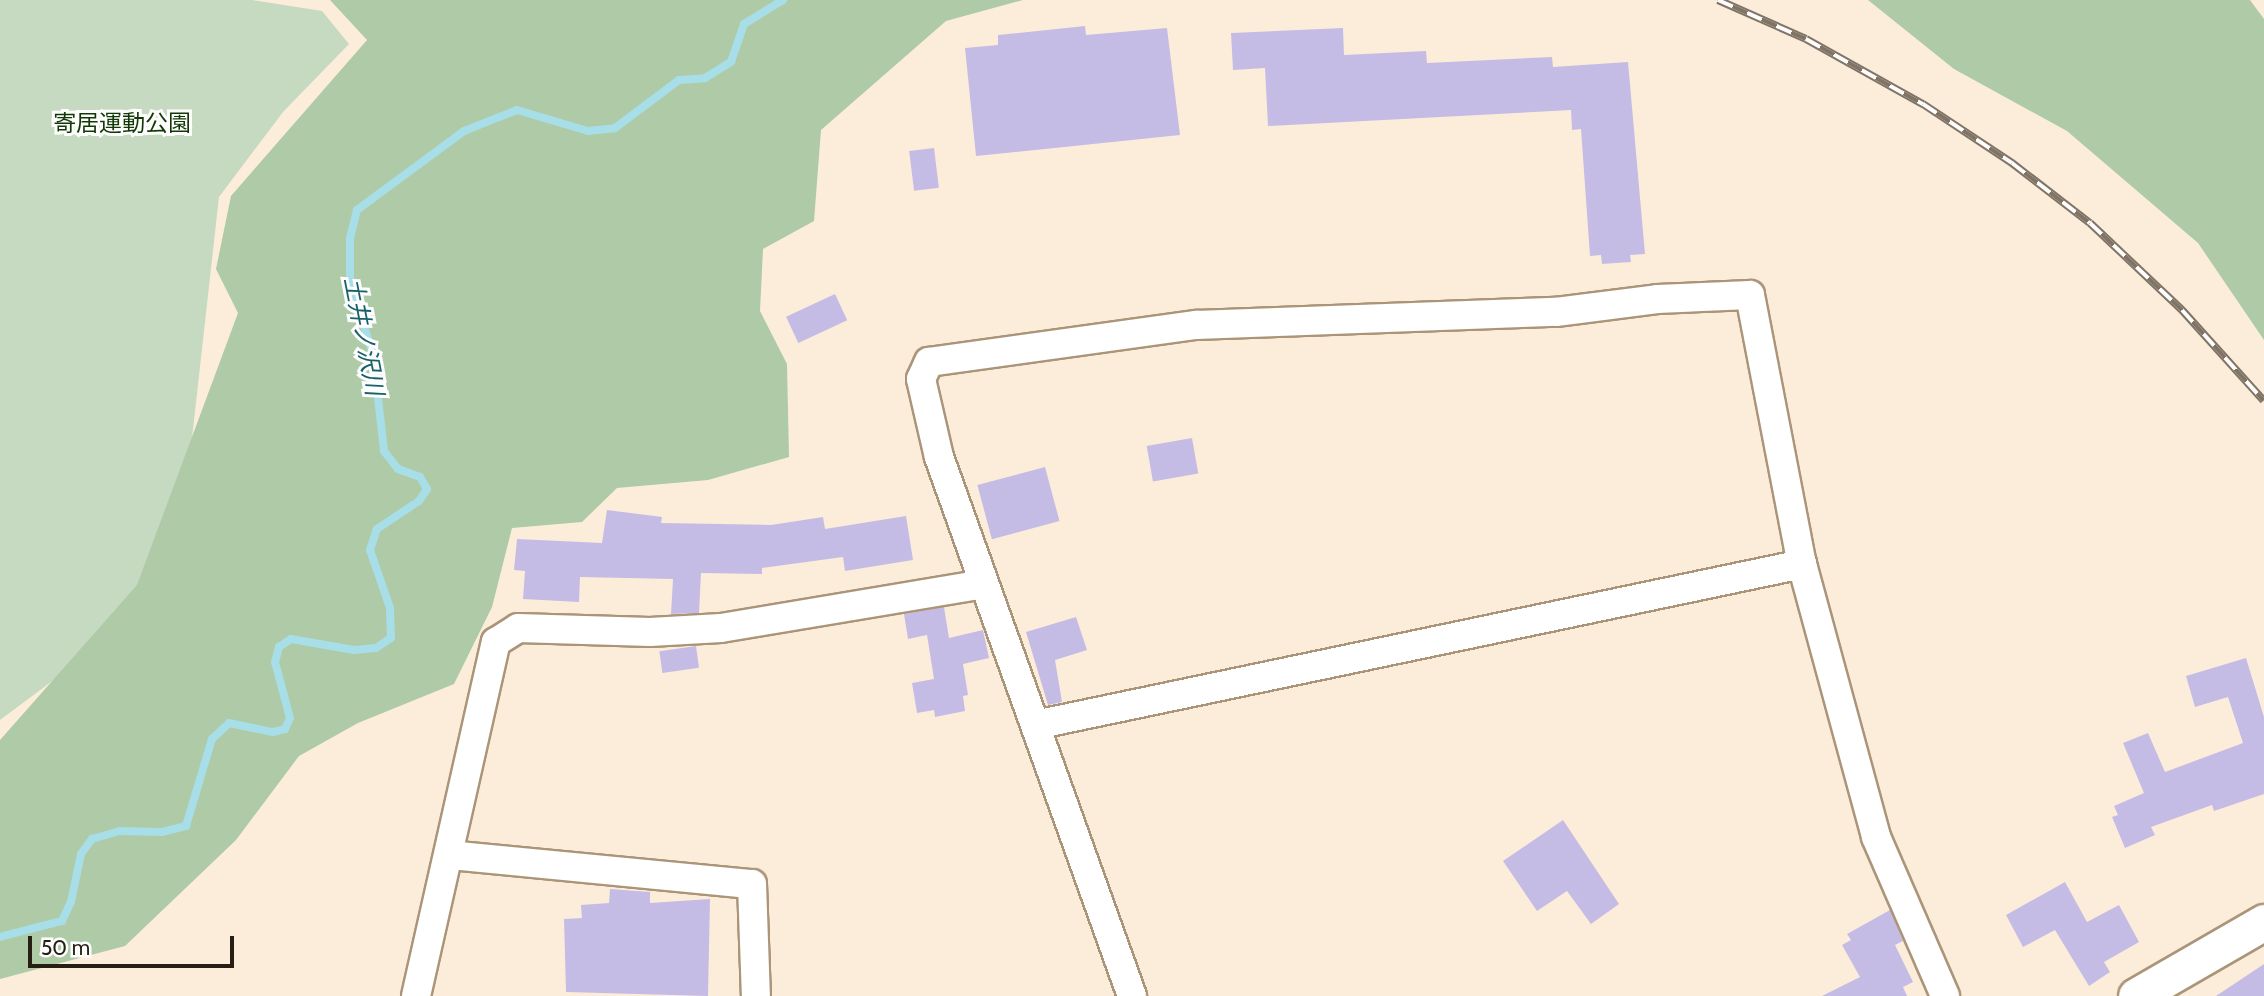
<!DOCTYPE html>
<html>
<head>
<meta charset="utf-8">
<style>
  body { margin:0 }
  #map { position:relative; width:2264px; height:996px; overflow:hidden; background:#fceddb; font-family:Cabin,"Noto Sans JP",sans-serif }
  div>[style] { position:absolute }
  .green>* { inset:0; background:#c6dac1 }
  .forest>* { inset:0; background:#aecaa6 }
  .stream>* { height:8px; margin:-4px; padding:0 4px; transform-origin:4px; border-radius:4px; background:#a7dee7 }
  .building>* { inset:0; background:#c5bce5; transform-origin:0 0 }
  .roads { filter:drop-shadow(2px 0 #ab9579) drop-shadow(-2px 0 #ab9579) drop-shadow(0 2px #ab9579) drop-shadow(0 -2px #ab9579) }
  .minor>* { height:28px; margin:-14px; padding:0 14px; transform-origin:14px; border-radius:14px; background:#fff }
  .major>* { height:35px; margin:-17.5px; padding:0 17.5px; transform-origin:17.5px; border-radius:17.5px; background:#fff }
  .rail>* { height:8px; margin-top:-4px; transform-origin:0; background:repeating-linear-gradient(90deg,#fdfdfd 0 16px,#7f7466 0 32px); box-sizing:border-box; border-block:2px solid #7f7466 }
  span { translate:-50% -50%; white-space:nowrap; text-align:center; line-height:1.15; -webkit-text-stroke:6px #fdfdfd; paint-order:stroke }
  .park-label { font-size:23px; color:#123805 }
  .water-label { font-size:24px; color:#17616a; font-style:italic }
  .scale { position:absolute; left:28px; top:936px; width:206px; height:32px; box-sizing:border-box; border:4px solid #271f14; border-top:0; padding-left:9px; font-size:21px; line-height:24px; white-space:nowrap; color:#271f14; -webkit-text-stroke:5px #fdfdfd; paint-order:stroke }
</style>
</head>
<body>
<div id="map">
  <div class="green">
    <div style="clip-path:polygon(0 0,252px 0,322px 11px,349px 44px,283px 112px,219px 197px,183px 519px,110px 638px,0 720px)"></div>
  </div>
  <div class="forest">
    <div style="clip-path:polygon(330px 0,1023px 0,946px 21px,821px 130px,814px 221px,763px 249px,760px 311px,787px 364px,789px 457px,708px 480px,617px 488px,582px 522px,512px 528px,492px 607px,454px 684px,358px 723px,299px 756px,236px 840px,125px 946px,0 979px,0 740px,137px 585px,238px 313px,216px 269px,231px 196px,367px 40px)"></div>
    <div style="clip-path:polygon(1868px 0,2250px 0,2264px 19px,2264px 340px,2198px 243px,2067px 131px,1954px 69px)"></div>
  </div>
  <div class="stream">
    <div style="left:0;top:937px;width:64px;rotate:-14.5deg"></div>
    <div style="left:62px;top:921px;width:21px;rotate:-65deg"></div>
    <div style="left:71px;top:902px;width:49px;rotate:-78.2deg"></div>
    <div style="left:81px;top:854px;width:19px;rotate:-54deg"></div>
    <div style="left:92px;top:839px;width:29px;rotate:-16deg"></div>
    <div style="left:120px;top:831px;width:42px;rotate:1.4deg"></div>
    <div style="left:162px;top:832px;width:25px;rotate:-14deg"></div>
    <div style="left:186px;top:826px;width:91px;rotate:-73.4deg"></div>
    <div style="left:212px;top:739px;width:23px;rotate:-43deg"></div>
    <div style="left:229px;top:723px;width:45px;rotate:11.6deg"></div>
    <div style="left:273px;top:732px;width:12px;rotate:-14deg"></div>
    <div style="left:285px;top:729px;width:12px;rotate:-66deg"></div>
    <div style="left:290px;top:718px;width:58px;rotate:-105deg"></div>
    <div style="left:275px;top:662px;width:16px;rotate:-75deg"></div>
    <div style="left:279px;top:647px;width:14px;rotate:-34deg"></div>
    <div style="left:291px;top:639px;width:64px;rotate:9.9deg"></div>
    <div style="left:354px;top:650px;width:22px;rotate:-5deg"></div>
    <div style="left:376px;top:648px;width:18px;rotate:-34deg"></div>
    <div style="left:391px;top:638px;width:30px;rotate:-92deg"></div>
    <div style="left:390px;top:608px;width:61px;rotate:-109deg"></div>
    <div style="left:370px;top:550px;width:22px;rotate:-72deg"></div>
    <div style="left:377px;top:529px;width:50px;rotate:-33.7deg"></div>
    <div style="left:419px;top:501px;width:14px;rotate:-56deg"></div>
    <div style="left:427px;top:489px;width:14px;rotate:-120deg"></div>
    <div style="left:420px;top:477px;width:23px;rotate:-160deg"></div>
    <div style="left:398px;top:469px;width:23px;rotate:-128deg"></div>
    <div style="left:384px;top:451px;width:98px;rotate:-96.5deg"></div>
    <div style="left:373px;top:354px;width:75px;rotate:-107.9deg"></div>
    <div style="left:350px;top:283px;width:45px;rotate:-90deg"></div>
    <div style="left:350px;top:238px;width:29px;rotate:-76deg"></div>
    <div style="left:357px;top:210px;width:133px;rotate:-36.4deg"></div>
    <div style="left:464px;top:131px;width:57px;rotate:-21.6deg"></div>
    <div style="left:517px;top:110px;width:74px;rotate:16.5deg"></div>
    <div style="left:588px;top:131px;width:27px;rotate:-6deg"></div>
    <div style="left:615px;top:128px;width:80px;rotate:-36.9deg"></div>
    <div style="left:679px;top:80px;width:26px;rotate:-4deg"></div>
    <div style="left:705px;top:78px;width:31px;rotate:-32deg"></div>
    <div style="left:731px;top:62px;width:40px;rotate:-71.1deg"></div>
    <div style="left:744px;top:24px;width:46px;rotate:-31.6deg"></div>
  </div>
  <div class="building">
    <div style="clip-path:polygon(1085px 26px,1086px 35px,1167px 28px,1180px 135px,976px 156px,965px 48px,998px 45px,998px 35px)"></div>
    <div style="clip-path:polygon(1343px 28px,1344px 55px,1426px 51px,1427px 63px,1552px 57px,1553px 67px,1628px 62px,1645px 254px,1630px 255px,1631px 262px,1602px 264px,1601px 255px,1590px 256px,1581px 129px,1572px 130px,1571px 110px,1268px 126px,1265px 68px,1233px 70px,1231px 33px)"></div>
    <div style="left:934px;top:148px;width:40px;height:25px;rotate:83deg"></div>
    <div style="left:835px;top:294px;width:29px;height:54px;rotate:65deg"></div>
    <div style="left:1192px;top:438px;width:36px;height:46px;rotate:80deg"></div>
    <div style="left:1045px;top:467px;width:56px;height:70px;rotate:75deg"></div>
    <div style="clip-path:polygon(607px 510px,662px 517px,661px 523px,771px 525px,823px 517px,825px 529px,906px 516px,913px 560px,845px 571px,843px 557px,762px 568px,762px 574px,701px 573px,699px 613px,671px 614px,673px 579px,580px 577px,579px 602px,523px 599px,525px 571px,514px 570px,517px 539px,602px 543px)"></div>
    <div style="clip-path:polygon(944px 607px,949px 638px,983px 630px,989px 658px,963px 664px,968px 695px,963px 696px,965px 711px,935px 717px,934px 710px,917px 713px,912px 683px,934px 679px,927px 635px,908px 639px,904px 614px)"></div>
    <div style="clip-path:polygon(1076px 617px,1087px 650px,1055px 660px,1062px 702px,1048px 705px,1026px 632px)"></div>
    <div style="left:696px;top:646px;width:22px;height:37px;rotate:82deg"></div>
    <div style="clip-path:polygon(2246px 658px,2264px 717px,2264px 794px,2214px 811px,2212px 805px,2151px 827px,2155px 835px,2125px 848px,2112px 817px,2118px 815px,2114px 806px,2144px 793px,2123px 743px,2148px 733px,2165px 772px,2243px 743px,2228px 697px,2195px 707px,2186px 676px)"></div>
    <div style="clip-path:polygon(1563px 820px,1619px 904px,1591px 924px,1567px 891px,1537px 911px,1503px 861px)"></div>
    <div style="clip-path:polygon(2065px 882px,2087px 922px,2119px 905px,2139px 942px,2104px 962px,2110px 972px,2089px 986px,2055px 930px,2023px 947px,2006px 915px)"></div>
    <div style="clip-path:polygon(610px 889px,650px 892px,650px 903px,710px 899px,708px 996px,566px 992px,564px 919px,582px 918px,581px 905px,609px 903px)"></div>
    <div style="clip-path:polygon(1890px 910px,1903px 941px,1895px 945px,1913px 982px,1903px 987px,1907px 996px,1822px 996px,1860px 977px,1842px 945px,1851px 940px,1847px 934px)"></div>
    <div style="clip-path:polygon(2264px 964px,2264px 996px,2216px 996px)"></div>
  </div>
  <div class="roads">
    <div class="minor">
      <div style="left:1035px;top:725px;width:784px;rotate:-11.85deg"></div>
      <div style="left:449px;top:855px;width:304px;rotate:5.5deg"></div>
      <div style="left:752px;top:884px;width:112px;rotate:88deg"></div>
      <div style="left:416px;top:996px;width:363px;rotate:-77.3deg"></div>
      <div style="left:496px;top:642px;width:26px;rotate:-32deg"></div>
      <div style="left:518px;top:628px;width:132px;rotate:1.7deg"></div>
      <div style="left:650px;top:632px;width:71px;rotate:-3.2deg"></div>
      <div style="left:721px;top:628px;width:266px;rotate:-9.5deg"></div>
      <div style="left:1132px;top:996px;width:573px;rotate:-109.7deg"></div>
      <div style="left:939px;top:457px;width:80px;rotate:-103deg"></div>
      <div style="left:921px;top:379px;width:19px;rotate:-65deg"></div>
      <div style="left:929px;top:362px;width:270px;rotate:-7.9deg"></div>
      <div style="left:1196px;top:325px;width:360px;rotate:-2.1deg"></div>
      <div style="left:1556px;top:312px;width:102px;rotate:-7.3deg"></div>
      <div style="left:1657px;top:299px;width:93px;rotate:-2.5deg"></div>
      <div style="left:1750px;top:295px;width:274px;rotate:79.1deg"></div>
      <div style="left:1802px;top:564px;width:283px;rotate:74.8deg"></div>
      <div style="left:1876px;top:837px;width:173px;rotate:66.5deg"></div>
    </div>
    <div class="major">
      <div style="left:2136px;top:996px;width:148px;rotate:-30deg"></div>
    </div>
  </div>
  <div class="rail">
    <div style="left:1718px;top:0;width:96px;rotate:23.9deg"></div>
    <div style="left:1806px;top:39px;width:134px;rotate:29.1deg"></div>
    <div style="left:1923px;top:104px;width:107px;rotate:33.5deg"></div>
    <div style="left:2012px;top:163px;width:98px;rotate:37.6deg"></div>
    <div style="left:2090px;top:223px;width:127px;rotate:43.4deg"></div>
    <div style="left:2182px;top:310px;width:122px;rotate:48deg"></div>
  </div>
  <div class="park-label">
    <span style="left:122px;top:123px">寄居運動公園</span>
  </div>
  <div class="water-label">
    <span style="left:364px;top:336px;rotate:79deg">土井ノ沢川</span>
  </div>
  <div class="scale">50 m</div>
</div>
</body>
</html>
